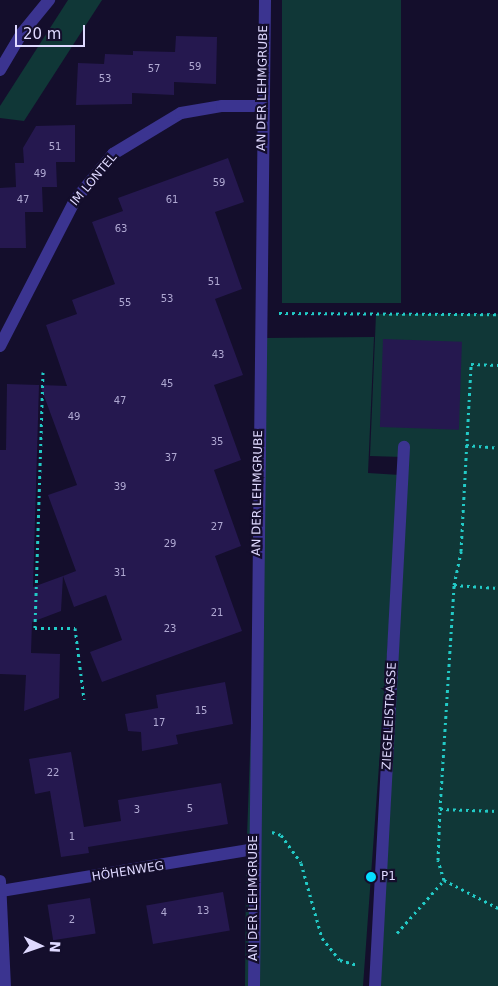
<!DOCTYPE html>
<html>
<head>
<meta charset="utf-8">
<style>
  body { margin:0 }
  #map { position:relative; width:498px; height:986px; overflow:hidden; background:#140e2c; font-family:"DejaVu Sans",sans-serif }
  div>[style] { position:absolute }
  .green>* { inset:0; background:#103737; transform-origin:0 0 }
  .building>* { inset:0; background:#25184f; transform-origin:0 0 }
  .path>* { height:3px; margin-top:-1.5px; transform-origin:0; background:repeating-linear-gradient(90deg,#22cac6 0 2.5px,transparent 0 6.5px) }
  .service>* { height:12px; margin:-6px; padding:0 6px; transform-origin:6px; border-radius:6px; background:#3b3490 }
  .minor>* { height:12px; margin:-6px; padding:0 6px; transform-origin:6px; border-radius:6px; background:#3b3490 }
  .tertiary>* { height:12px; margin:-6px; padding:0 6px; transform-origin:6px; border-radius:6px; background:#3b3490 }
  .dots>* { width:14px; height:14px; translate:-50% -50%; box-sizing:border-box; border:2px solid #140e2c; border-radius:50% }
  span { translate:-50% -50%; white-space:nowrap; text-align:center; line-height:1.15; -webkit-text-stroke:4.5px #140e2c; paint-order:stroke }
  .number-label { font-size:10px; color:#b0a9d3 }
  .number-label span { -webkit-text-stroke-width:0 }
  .street-label { font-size:12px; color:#dfd9ff }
  .poi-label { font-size:12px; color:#dfd9ff }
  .left { translate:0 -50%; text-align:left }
  .north { position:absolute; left:15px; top:921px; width:50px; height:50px; -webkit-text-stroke:4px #140e2c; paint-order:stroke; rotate:93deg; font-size:14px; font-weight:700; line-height:20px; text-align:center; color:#dfd9ff }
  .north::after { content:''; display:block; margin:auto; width:18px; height:22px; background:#dfd9ff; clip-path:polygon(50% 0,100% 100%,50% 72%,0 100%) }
  .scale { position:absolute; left:15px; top:25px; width:70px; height:22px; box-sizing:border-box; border:2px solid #dfd9ff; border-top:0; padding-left:6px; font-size:15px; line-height:18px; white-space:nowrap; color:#dfd9ff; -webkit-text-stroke:4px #140e2c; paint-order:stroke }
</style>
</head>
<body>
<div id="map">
  <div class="green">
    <div style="clip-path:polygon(68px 0,102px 0,24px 121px,0 118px,0 106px)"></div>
    <div style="left:282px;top:0;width:119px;height:303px"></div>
    <div style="clip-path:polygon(376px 314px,498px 314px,498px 986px,375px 986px,403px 457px,370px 456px)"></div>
    <div style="clip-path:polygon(374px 337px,368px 473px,400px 475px,363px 986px,245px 986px,246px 864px,265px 338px)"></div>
  </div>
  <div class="building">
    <div style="clip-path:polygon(176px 36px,217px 37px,216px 84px,174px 82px,174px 95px,132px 93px,132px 104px,76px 105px,78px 63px,104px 64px,105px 54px,133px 55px,133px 51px,175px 52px)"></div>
    <div style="clip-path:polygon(75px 125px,75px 162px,56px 162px,57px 187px,42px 187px,43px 212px,25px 212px,26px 248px,0 248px,0 188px,16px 187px,15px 163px,24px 163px,23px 148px,36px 126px)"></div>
    <div style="clip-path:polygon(228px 158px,244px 202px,215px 212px,242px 289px,215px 299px,243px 375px,214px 385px,241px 460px,214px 470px,241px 546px,215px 556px,242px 631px,102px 682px,90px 652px,122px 640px,106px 595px,74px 607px,63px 576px,76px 571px,48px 495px,77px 485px,40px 385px,67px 386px,46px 325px,77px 314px,72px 300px,115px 284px,92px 222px,123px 211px,118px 198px)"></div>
    <div style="left:383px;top:339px;width:79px;height:88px;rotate:2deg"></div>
    <div style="clip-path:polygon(7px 384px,39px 385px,33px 587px,63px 576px,61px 611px,32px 622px,31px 653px,60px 654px,59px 698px,24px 711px,26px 675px,0 674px,0 450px,6px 450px)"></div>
    <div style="clip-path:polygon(225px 682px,233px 724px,176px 735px,178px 744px,142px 751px,141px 732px,128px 731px,125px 714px,158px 708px,156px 695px)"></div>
    <div style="clip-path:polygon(71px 752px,84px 827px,121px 821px,118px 800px,221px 783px,228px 824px,88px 847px,89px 853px,61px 857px,50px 791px,35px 794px,29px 759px)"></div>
    <div style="left:223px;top:892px;width:39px;height:78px;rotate:80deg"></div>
    <div style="left:90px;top:898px;width:36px;height:43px;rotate:81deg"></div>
  </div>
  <div class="path">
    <div style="left:279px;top:313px;width:219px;rotate:0.3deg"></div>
    <div style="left:43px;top:372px;width:256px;rotate:91.8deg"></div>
    <div style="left:35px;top:628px;width:40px"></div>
    <div style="left:75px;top:628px;width:72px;rotate:82.8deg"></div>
    <div style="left:466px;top:445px;width:32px;rotate:5deg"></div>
    <div style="left:454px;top:585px;width:44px;rotate:3.9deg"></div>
    <div style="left:440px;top:809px;width:58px;rotate:2deg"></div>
    <div style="left:272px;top:832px;width:9px;rotate:18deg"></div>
    <div style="left:281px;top:835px;width:34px;rotate:54deg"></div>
    <div style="left:301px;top:863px;width:78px;rotate:74.4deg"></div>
    <div style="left:322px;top:938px;width:28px;rotate:51deg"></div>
    <div style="left:340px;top:960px;width:19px;rotate:16deg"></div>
    <div style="left:444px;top:880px;width:21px;rotate:-107deg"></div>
    <div style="left:438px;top:860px;width:51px;rotate:-87.8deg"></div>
    <div style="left:440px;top:809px;width:224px;rotate:-86.4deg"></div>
    <div style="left:454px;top:585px;width:35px;rotate:-78deg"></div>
    <div style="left:461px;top:551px;width:187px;rotate:-86.9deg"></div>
    <div style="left:471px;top:364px;width:27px;rotate:2deg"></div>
    <div style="left:397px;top:933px;width:71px;rotate:-48.4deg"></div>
    <div style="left:444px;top:880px;width:61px;rotate:27.4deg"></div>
  </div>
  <div class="service">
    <div style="left:375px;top:986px;width:540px;rotate:-86.92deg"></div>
  </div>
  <div class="minor">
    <div style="left:0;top:346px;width:164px;rotate:-62.8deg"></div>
    <div style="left:75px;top:200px;width:60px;rotate:-50.4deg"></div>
    <div style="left:113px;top:154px;width:79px;rotate:-31.1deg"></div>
    <div style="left:181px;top:113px;width:42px;rotate:-9.7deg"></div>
    <div style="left:222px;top:106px;width:41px"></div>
    <div style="left:0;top:881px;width:105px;rotate:87.3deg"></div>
    <div style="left:1px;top:891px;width:256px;rotate:-9.4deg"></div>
    <div style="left:254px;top:986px;width:986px;rotate:-89.36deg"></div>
  </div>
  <div class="tertiary">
    <div style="left:0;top:70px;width:43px;rotate:-59.3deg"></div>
    <div style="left:22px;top:33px;width:43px;rotate:-50.7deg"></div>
  </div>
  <div class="dots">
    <div style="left:371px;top:877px;background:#05ddff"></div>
  </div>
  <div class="number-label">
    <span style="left:195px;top:67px">59</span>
    <span style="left:154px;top:69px">57</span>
    <span style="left:105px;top:79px">53</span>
    <span style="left:55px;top:147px">51</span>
    <span style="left:40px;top:174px">49</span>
    <span style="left:219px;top:183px">59</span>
    <span style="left:23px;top:200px">47</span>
    <span style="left:172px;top:200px">61</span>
    <span style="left:121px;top:229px">63</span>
    <span style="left:214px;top:282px">51</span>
    <span style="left:167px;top:299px">53</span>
    <span style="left:125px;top:303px">55</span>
    <span style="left:218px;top:355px">43</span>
    <span style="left:167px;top:384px">45</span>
    <span style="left:120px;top:401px">47</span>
    <span style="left:74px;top:417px">49</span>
    <span style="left:217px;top:442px">35</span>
    <span style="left:171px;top:458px">37</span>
    <span style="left:120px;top:487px">39</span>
    <span style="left:217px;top:527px">27</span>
    <span style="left:170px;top:544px">29</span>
    <span style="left:120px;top:573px">31</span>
    <span style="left:217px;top:613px">21</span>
    <span style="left:170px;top:629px">23</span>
    <span style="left:201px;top:711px">15</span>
    <span style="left:159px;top:723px">17</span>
    <span style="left:53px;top:773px">22</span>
    <span style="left:190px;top:809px">5</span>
    <span style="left:137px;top:810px">3</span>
    <span style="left:72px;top:837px">1</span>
    <span style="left:203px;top:911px">13</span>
    <span style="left:164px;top:913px">4</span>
    <span style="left:72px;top:920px">2</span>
  </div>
  <div class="street-label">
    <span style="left:263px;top:88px;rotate:-89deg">AN DER LEHMGRUBE</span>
    <span style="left:94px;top:180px;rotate:-50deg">IM LONTEL</span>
    <span style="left:258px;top:493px;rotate:-89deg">AN DER LEHMGRUBE</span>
    <span style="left:390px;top:716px;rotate:-87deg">ZIEGELEISTRASSE</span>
    <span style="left:128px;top:872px;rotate:-9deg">HÖHENWEG</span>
    <span style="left:254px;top:898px;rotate:-90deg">AN DER LEHMGRUBE</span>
  </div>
  <div class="poi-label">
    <span class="left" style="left:381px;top:877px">P1</span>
  </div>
  <div class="north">N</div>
  <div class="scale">20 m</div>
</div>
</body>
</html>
